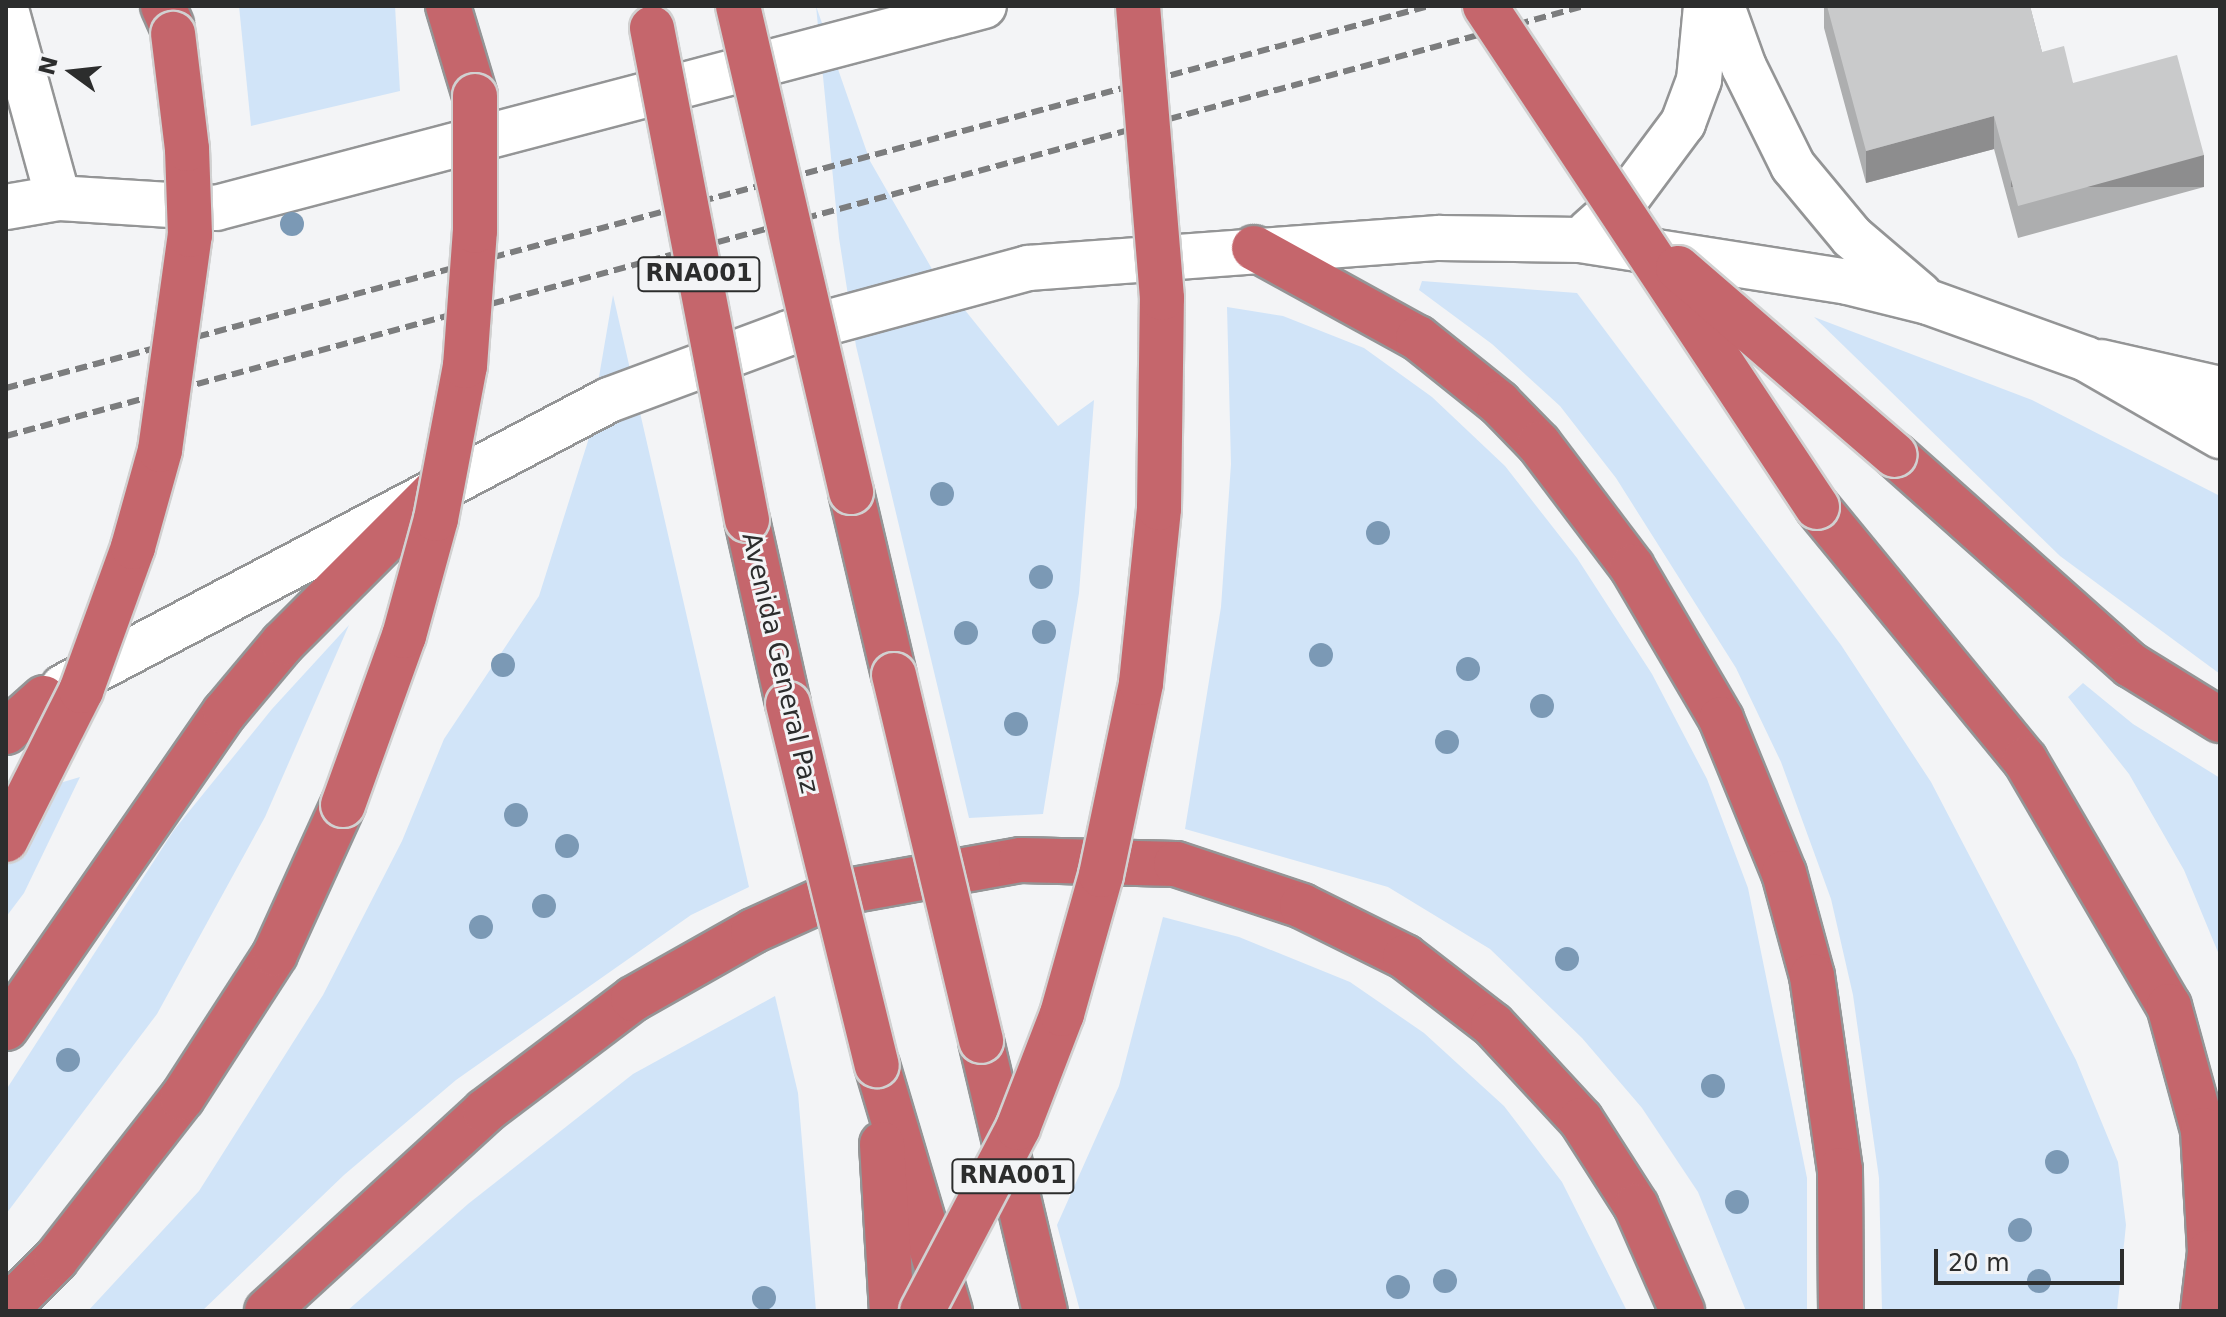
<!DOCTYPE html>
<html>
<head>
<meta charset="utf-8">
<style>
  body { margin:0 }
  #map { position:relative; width:2226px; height:1317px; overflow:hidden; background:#f3f4f6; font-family:"DejaVu Sans",sans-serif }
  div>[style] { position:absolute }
  .green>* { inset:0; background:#d1e4f8 }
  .roads { filter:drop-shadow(2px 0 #949596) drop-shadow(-2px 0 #949596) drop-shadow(0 2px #949596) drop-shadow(0 -2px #949596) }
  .minor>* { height:44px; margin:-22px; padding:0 22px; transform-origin:22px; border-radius:22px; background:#fff }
  .tertiary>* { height:44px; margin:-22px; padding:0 22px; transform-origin:22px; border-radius:22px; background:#fff }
  .secondary>* { height:44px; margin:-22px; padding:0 22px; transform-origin:22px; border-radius:22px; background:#fff }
  .motorway>* { height:44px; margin:-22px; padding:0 22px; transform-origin:22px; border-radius:22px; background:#c5666c }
  .rail>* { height:6px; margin-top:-3px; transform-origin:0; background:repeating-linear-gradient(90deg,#7c7d7e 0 12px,transparent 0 18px) }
  .bridges { filter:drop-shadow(2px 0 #d1d1d1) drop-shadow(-2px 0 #d1d1d1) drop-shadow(0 2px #d1d1d1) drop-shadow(0 -2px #d1d1d1) }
  .motorway-bridge>* { height:44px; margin:-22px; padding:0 22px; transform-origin:22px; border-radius:22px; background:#c5666c }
  .trees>* { width:24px; height:24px; margin:-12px; border-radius:50%; background:#7b99b5 }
  .wall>* { inset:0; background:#adaeaf }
  .shaded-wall>* { inset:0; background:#8d8d8e; transform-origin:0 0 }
  .building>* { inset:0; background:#c9cacb }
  span { translate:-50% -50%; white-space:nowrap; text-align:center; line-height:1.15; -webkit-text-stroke:6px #f3f4f6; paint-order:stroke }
  .shield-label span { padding:2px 6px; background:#f3f4f6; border:2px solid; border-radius:6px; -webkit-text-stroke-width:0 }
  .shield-label { font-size:24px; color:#2c2d2d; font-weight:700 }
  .street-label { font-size:26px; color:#2c2d2d }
  .frame { position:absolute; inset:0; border:8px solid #2c2d2d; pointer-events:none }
  .north { position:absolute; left:32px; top:32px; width:80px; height:80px; -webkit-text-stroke:6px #f3f4f6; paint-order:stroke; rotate:285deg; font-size:22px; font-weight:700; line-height:32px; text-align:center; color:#2c2d2d }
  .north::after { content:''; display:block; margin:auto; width:28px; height:36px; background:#2c2d2d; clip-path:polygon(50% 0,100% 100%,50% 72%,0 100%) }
  .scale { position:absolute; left:1934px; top:1249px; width:190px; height:36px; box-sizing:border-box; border:4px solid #2c2d2d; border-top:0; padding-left:10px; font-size:24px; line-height:28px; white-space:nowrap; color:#2c2d2d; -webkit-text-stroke:6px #f3f4f6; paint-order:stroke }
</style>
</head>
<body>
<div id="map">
  <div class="green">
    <div style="clip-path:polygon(239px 6px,395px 6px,400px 91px,251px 126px)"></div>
    <div style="clip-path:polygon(816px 6px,870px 161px,932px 269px,1058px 426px,1094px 400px,1079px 593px,1043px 814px,969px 818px,856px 346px,839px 238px)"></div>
    <div style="clip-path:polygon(1422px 281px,1577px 293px,1841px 645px,1931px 782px,2076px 1060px,2118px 1162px,2126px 1225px,2117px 1311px,1882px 1311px,1879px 1178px,1853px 995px,1831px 899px,1781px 762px,1736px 668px,1616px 478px,1560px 406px,1492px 344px,1419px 290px)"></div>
    <div style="clip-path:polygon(613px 295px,749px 887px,691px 915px,456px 1080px,344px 1175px,202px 1311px,88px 1311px,199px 1191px,323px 995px,402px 841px,444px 739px,539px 596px,588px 441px)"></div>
    <div style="clip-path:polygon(1227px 307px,1283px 316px,1364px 348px,1432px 397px,1505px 466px,1577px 558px,1652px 674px,1707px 779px,1748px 888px,1807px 1178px,1807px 1311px,1746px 1311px,1698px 1192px,1642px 1108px,1582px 1038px,1490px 949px,1388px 887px,1185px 829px,1221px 607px,1231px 464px)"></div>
    <div style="clip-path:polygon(1814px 317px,2032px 400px,2220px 496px,2220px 674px,2060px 556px)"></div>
    <div style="clip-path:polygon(349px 625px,265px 817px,157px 1014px,6px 1214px,6px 1090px,174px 830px,272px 709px)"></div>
    <div style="clip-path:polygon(2083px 683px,2133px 724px,2220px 778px,2220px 957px,2184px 870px,2129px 774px,2068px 697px)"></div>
    <div style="clip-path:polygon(80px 777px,24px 893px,6px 917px,6px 799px)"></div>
    <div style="clip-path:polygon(1163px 917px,1239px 937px,1350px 982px,1424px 1033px,1504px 1106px,1562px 1182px,1627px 1311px,1080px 1311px,1057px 1225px,1119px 1086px)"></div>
    <div style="clip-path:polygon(775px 996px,798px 1093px,816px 1311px,347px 1311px,468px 1204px,633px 1074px)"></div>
  </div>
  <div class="roads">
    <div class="minor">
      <div style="left:2101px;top:362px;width:122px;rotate:12.8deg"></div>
    </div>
    <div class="tertiary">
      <div style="left:6px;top:9px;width:196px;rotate:74.6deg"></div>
      <div style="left:6px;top:207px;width:53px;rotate:-9.8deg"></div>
      <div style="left:58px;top:198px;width:158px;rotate:3.6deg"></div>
      <div style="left:216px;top:208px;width:794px;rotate:-14.74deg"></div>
    </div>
    <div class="secondary">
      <div style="left:1722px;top:6px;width:65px;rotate:70.2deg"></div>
      <div style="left:1744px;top:67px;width:110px;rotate:63.7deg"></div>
      <div style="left:1793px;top:166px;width:92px;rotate:50.3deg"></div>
      <div style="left:1852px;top:237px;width:89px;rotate:40.5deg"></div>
      <div style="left:1589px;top:232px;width:51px;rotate:-41.8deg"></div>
      <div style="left:1627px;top:198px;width:94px;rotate:-53.3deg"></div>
      <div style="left:1683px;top:123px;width:46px;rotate:-69.6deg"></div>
      <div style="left:1699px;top:80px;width:74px;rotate:-84.6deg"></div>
      <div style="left:63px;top:687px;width:617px;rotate:-27.73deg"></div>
      <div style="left:609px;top:400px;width:192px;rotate:-20.4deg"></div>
      <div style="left:789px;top:333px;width:248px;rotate:-15.2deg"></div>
      <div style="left:1028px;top:268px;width:412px;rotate:-4.2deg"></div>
      <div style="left:1439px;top:238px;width:141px;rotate:0.8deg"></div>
      <div style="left:1580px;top:240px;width:270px;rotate:8.9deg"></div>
      <div style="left:1847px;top:282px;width:83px;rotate:13.9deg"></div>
      <div style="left:1928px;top:302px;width:168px;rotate:19.8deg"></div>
      <div style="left:2086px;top:359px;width:155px;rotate:29.9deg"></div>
    </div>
    <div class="motorway">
      <div style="left:163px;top:6px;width:20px;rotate:66deg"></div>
      <div style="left:448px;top:6px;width:94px;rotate:73.3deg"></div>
      <div style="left:1254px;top:248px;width:187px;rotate:28.8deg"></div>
      <div style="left:1418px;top:338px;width:104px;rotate:38.7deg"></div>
      <div style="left:1499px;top:403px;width:57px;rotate:45.7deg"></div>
      <div style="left:1539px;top:444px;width:154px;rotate:52.9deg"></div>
      <div style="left:1632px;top:567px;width:176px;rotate:59.6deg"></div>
      <div style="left:1721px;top:719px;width:166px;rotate:67.8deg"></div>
      <div style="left:1784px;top:873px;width:107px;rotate:74.8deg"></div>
      <div style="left:1812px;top:976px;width:196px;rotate:81.8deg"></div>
      <div style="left:1840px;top:1170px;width:141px;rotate:89.6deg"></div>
      <div style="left:1895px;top:455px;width:316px;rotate:41.7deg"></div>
      <div style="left:2131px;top:665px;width:105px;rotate:31.7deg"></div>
      <div style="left:851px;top:492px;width:188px;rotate:76.8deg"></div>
      <div style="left:1817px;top:507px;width:328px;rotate:50.6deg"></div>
      <div style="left:2025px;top:760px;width:285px;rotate:59.7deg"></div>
      <div style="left:2169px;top:1006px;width:129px;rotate:74.7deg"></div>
      <div style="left:2203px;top:1130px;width:122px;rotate:86.7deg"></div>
      <div style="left:2210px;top:1252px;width:59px;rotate:96.8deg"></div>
      <div style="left:747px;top:520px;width:189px;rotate:77.4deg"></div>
      <div style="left:6px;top:732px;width:51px;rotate:-41.8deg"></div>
      <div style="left:6px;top:1028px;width:384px;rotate:-55.3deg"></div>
      <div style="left:225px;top:712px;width:90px;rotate:-50deg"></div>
      <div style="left:283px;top:643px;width:219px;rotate:-45deg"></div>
      <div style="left:981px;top:1041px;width:277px;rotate:76.7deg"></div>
      <div style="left:877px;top:1065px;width:257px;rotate:73.5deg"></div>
      <div style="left:882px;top:1144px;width:167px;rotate:86.6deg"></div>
      <div style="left:6px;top:1309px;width:71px;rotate:-45deg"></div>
      <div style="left:56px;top:1259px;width:204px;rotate:-52deg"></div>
      <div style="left:182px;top:1098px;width:171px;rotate:-57.1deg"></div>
      <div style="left:275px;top:954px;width:164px;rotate:-65.5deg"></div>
      <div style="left:267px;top:1311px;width:296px;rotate:-42.5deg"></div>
      <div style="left:485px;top:1111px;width:186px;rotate:-37.1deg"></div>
      <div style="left:633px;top:999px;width:138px;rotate:-29.5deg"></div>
      <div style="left:753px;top:931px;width:92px;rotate:-24.3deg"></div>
      <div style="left:837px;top:893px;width:187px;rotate:-10.2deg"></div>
      <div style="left:1021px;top:860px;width:155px;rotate:1.5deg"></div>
      <div style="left:1176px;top:864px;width:133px;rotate:18.4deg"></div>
      <div style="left:1302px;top:906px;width:115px;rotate:26.3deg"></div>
      <div style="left:1405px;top:957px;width:111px;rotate:37.7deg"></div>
      <div style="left:1493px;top:1025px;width:129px;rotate:47.2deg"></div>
      <div style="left:1581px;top:1120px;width:102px;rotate:57.4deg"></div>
      <div style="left:1636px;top:1206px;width:115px;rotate:66.3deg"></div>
    </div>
  </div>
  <div class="rail">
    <div style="left:6px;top:388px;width:1473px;rotate:-15.03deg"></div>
    <div style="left:6px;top:436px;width:1636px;rotate:-15.24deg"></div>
  </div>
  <div class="bridges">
    <div class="motorway-bridge">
      <div style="left:738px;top:6px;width:499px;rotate:76.9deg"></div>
      <div style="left:1485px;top:6px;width:601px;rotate:56.47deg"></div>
      <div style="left:652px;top:28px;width:501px;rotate:79.07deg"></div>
      <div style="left:1678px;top:268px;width:286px;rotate:40.8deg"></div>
      <div style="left:894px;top:675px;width:376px;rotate:76.6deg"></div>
      <div style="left:788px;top:704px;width:372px;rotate:76.2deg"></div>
      <div style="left:343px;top:805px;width:180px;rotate:-70.2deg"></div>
      <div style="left:404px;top:636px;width:121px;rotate:-74.7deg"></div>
      <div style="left:436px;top:519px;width:156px;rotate:-79.3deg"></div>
      <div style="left:465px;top:366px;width:135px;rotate:-85.8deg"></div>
      <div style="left:475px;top:231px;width:135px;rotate:-90deg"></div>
      <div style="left:6px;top:840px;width:167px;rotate:-63.3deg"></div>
      <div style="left:81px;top:691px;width:153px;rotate:-70.1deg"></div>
      <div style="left:133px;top:547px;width:101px;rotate:-74.4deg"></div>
      <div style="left:160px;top:450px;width:217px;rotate:-82.1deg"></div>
      <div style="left:190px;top:235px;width:86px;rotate:-92deg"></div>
      <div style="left:187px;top:149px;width:116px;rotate:-96.9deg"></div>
      <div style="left:922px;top:1311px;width:207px;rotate:-62.3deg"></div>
      <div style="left:1018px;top:1128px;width:122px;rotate:-68.9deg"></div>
      <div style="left:1062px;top:1014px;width:144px;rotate:-74.3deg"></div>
      <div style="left:1101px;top:875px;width:196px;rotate:-78.2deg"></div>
      <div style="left:1141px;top:683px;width:176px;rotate:-84.1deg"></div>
      <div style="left:1159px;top:508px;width:210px;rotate:-89.2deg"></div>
      <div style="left:1162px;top:298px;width:293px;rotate:-94.7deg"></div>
    </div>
  </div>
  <div class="trees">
    <div style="left:292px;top:224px"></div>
    <div style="left:942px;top:494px"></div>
    <div style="left:1378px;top:533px"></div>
    <div style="left:1041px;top:577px"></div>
    <div style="left:1044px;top:632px"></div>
    <div style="left:966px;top:633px"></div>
    <div style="left:1321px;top:655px"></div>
    <div style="left:503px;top:665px"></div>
    <div style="left:1468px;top:669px"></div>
    <div style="left:1542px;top:706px"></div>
    <div style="left:1016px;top:724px"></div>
    <div style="left:1447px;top:742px"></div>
    <div style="left:516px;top:815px"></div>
    <div style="left:567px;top:846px"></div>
    <div style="left:544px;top:906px"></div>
    <div style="left:481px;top:927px"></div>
    <div style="left:1567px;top:959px"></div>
    <div style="left:68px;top:1060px"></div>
    <div style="left:1713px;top:1086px"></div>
    <div style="left:2057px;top:1162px"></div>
    <div style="left:1737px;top:1202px"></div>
    <div style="left:2020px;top:1230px"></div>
    <div style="left:1445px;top:1281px"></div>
    <div style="left:2039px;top:1281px"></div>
    <div style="left:1398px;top:1287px"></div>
    <div style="left:764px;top:1298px"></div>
  </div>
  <div class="wall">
    <div style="clip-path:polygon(1824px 6px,2030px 6px,2042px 52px,2073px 83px,2204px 187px,2018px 238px,1994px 149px,1866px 183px,1824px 28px)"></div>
  </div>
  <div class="shaded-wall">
    <div style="clip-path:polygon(1994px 116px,1994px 149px,1866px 183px,1866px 151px)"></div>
    <div style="left:2204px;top:155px;width:32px;height:193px;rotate:90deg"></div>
  </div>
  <div class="building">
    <div style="clip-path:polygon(1827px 6px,2030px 6px,2042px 52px,2064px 46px,2073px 83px,2177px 55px,2204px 155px,2018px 206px,1994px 116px,1866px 151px)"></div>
  </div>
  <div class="shield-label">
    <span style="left:699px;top:274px">RNA001</span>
    <span style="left:1013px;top:1176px">RNA001</span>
  </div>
  <div class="street-label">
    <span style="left:780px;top:663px;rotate:77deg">Avenida General Paz</span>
  </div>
  <div class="frame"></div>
  <div class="north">N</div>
  <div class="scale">20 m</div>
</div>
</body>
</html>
